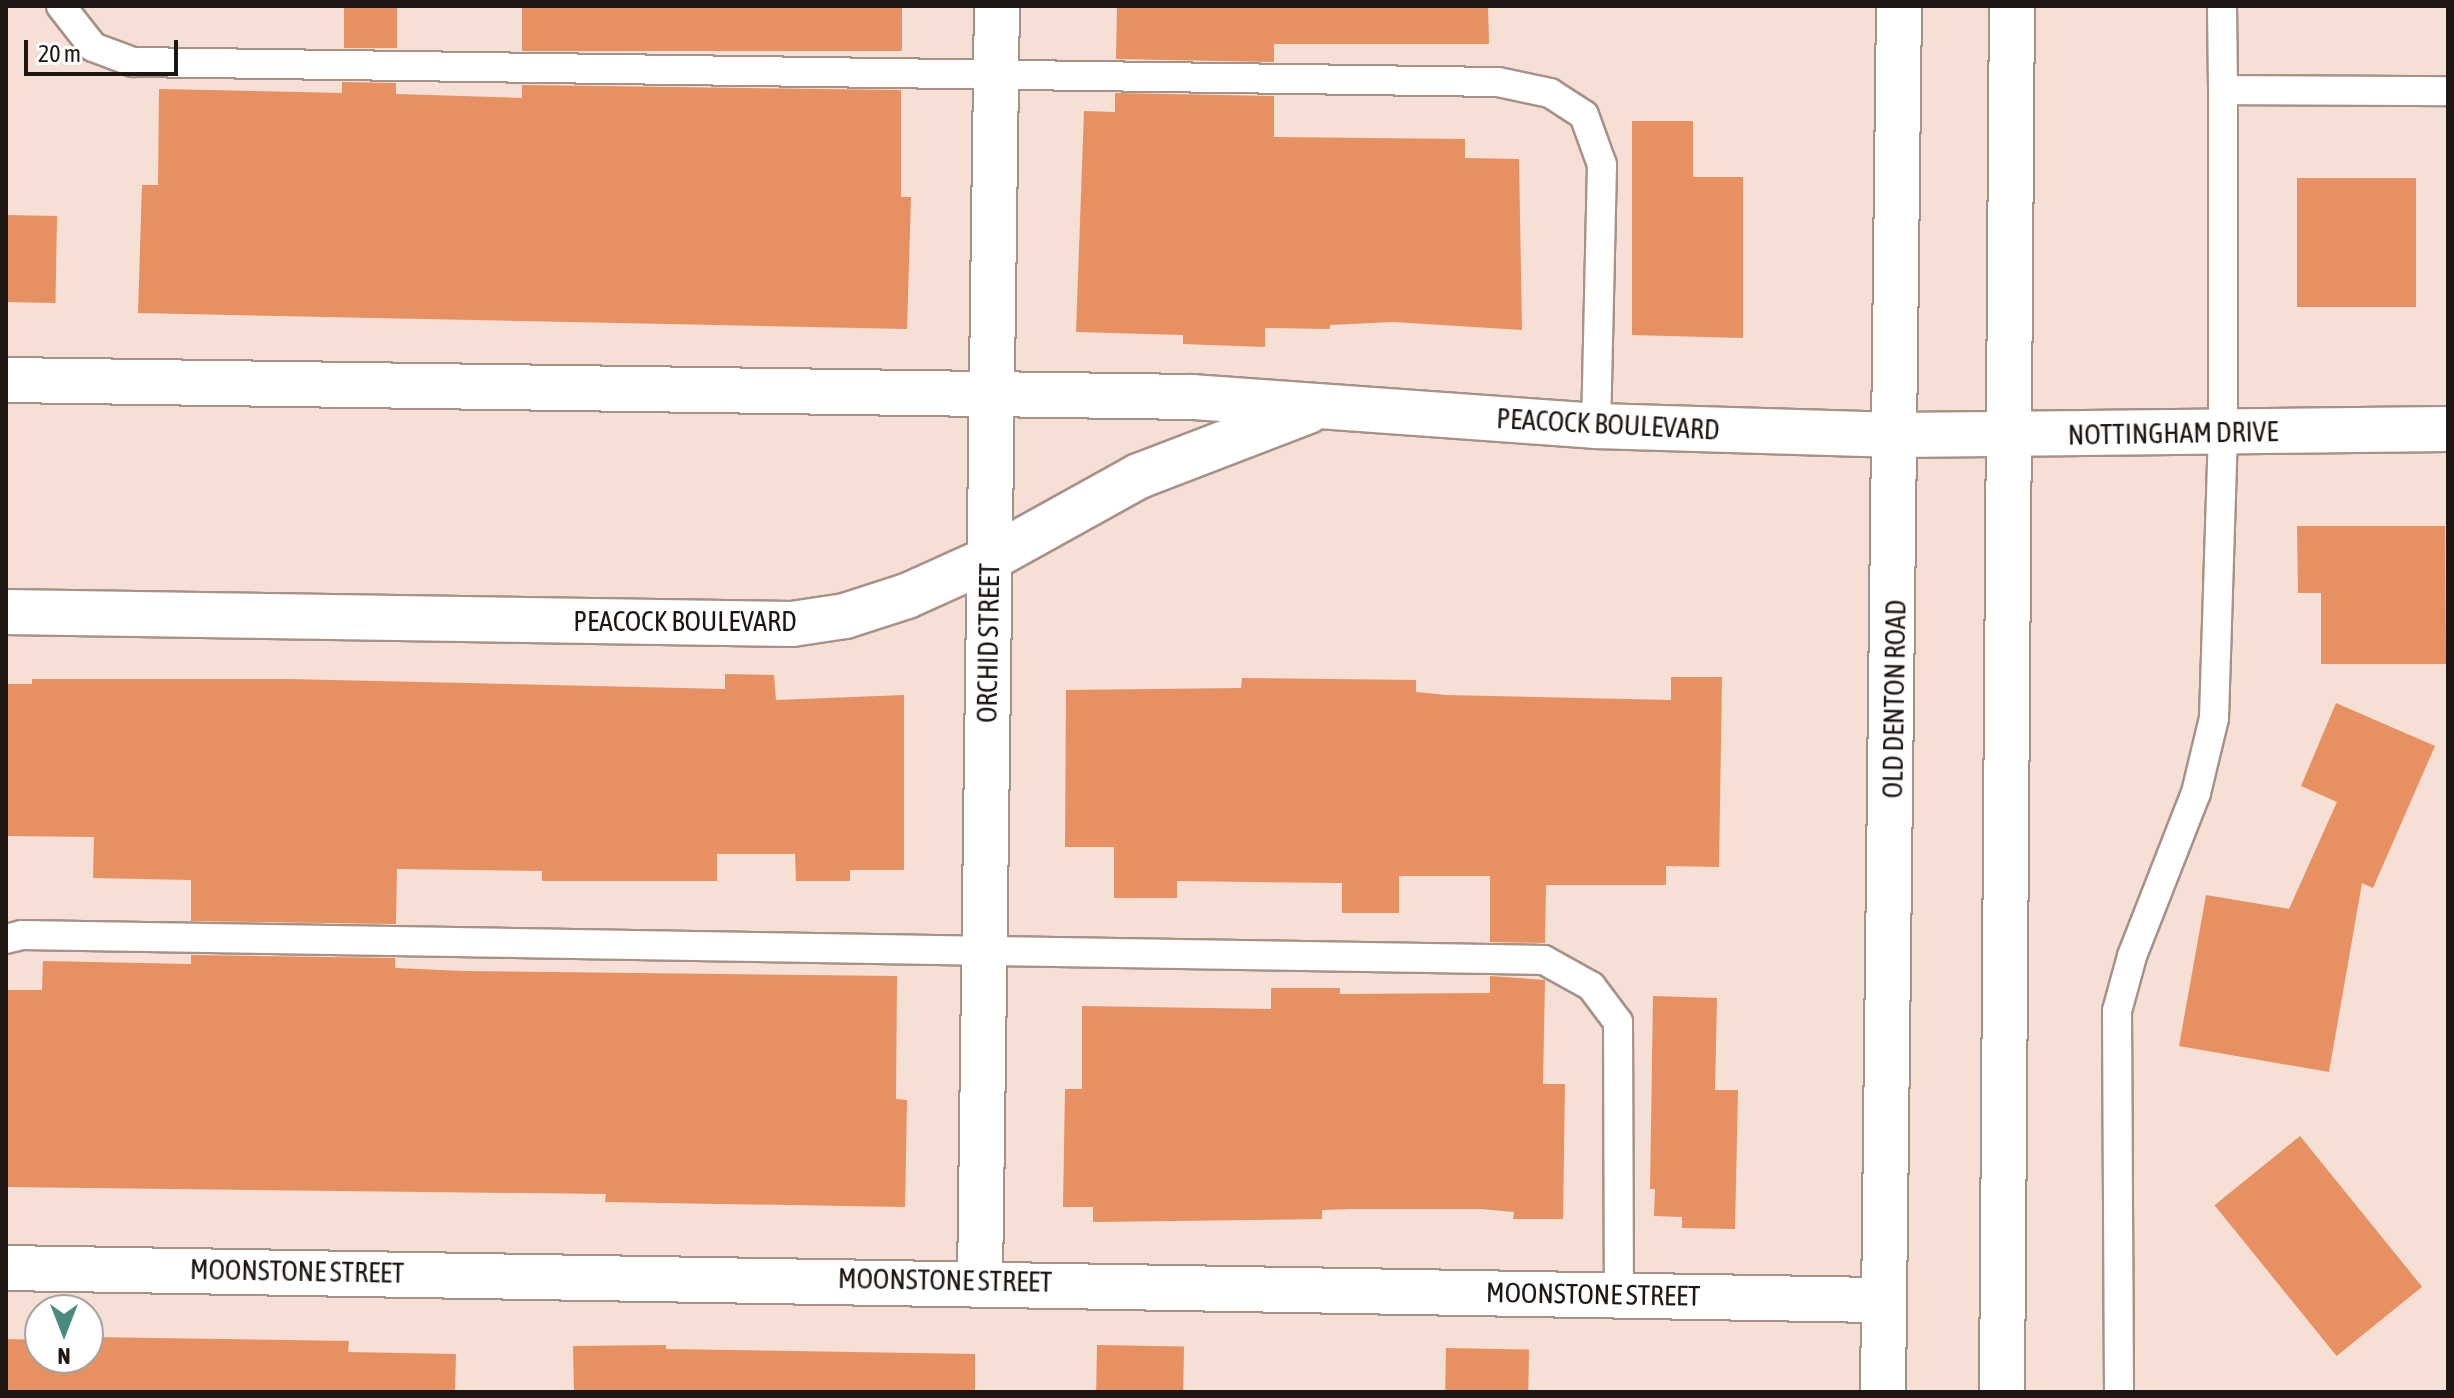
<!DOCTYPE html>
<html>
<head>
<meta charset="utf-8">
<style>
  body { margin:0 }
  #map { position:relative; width:2454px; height:1398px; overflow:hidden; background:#f6dfd4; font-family:"Asap Condensed",sans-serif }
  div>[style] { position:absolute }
  .building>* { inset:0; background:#e79061; transform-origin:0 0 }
  .roads { filter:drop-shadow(2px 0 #a79287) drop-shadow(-2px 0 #a79287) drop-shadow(0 2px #a79287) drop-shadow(0 -2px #a79287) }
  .service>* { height:28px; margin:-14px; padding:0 14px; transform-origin:14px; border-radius:14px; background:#fff }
  .minor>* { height:44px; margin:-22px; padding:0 22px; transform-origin:22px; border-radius:22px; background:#fff }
  .secondary>* { height:44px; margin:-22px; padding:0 22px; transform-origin:22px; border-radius:22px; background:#fff }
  span { translate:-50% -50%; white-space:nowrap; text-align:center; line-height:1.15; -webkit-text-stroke:6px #fff; paint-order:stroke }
  .street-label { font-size:28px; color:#1e1612 }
  .frame { position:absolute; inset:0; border:8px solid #1e1612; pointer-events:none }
  .north { position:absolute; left:24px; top:1294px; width:80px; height:80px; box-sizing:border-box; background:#fff; border:2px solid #a5a2a0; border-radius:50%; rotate:180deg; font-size:22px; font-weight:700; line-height:32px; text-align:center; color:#1e1612 }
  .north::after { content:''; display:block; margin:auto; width:28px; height:36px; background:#478a7e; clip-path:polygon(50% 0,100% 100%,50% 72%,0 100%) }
  .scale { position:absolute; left:24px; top:40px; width:154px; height:36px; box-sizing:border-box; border:4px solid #1e1612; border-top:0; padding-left:10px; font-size:24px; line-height:28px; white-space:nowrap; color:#1e1612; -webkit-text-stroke:6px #fff; paint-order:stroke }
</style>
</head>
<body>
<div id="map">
  <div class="building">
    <div style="left:344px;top:6px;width:53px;height:42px"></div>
    <div style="left:522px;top:6px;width:380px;height:45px"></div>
    <div style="clip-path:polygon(1117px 6px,1488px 6px,1489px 44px,1274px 44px,1274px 62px,1116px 59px)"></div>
    <div style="clip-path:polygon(342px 82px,396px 83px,396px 94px,522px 98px,522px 85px,901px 90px,901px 197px,911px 197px,907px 329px,138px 313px,142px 185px,158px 185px,159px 89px,342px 93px)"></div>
    <div style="clip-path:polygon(1115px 93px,1274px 96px,1274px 137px,1465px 139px,1465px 158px,1519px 159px,1522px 330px,1393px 322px,1330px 325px,1330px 329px,1265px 328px,1265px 347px,1183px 344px,1183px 335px,1076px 332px,1084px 111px,1115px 112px)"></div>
    <div style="clip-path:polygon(1632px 121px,1693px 121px,1693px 177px,1743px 177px,1743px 338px,1632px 335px)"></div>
    <div style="left:2297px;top:178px;width:119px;height:129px"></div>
    <div style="left:6px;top:215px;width:51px;height:87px;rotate:1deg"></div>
    <div style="clip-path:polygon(2297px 526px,2445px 526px,2446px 664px,2321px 664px,2321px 593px,2298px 593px)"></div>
    <div style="clip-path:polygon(725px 674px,774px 675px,776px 700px,904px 695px,904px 870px,850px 870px,850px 881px,796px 881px,795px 854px,717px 854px,717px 881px,542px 881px,542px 871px,397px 869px,396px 924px,191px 921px,191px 880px,93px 878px,94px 837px,6px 836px,6px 684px,32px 684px,32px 679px,287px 679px,725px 689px)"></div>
    <div style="clip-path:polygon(1671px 677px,1722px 677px,1719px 867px,1666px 866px,1666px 885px,1546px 885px,1545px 943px,1490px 942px,1490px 876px,1399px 876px,1399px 913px,1342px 913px,1342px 883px,1177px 881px,1177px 898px,1114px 898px,1114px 847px,1065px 847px,1066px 690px,1241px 688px,1242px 678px,1416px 680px,1416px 692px,1446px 695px,1671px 700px)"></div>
    <div style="clip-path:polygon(2336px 703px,2435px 746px,2373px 888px,2362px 883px,2329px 1072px,2179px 1046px,2206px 895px,2289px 909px,2337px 802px,2301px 786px)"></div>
    <div style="clip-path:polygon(191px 955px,395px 958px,395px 968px,464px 971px,897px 976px,896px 1099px,907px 1100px,905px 1207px,605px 1202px,606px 1194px,6px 1187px,6px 990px,42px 990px,43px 961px,191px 964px)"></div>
    <div style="clip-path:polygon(1490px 976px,1545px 980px,1543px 1084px,1565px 1084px,1563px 1219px,1513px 1219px,1514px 1212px,1481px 1209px,1351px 1209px,1322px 1210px,1322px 1219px,1093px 1222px,1093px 1207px,1063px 1207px,1065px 1089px,1082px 1089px,1082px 1006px,1271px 1009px,1271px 988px,1340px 988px,1340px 994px,1490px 993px)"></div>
    <div style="clip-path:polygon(1653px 996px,1717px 998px,1715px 1090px,1738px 1090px,1735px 1229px,1682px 1228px,1682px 1217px,1654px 1216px,1655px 1189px,1650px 1189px)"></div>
    <div style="left:2300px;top:1136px;width:194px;height:110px;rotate:51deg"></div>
    <div style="clip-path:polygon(88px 1337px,349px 1341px,348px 1352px,456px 1354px,455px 1392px,6px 1392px,6px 1339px,40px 1340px,40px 1358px,88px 1358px)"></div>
    <div style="clip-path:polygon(666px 1345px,666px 1349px,975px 1354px,975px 1392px,574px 1392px,573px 1346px)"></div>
    <div style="left:1097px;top:1345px;width:87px;height:47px;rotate:1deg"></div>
    <div style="left:1446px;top:1348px;width:83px;height:44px;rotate:1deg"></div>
  </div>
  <div class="roads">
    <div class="service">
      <div style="left:61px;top:6px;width:52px;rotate:52deg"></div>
      <div style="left:93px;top:47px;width:43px;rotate:20.6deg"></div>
      <div style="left:133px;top:62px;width:1365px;rotate:0.84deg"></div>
      <div style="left:1498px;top:82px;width:53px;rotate:11.9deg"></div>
      <div style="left:1550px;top:93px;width:40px;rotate:32.9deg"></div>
      <div style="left:1584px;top:115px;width:53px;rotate:70.2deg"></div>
      <div style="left:1602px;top:165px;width:261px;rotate:91.3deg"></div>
      <div style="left:2222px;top:6px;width:84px;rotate:89.3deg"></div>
      <div style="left:6px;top:939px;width:16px;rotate:-14deg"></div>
      <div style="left:22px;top:935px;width:1522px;rotate:0.94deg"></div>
      <div style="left:1544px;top:960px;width:54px;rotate:29deg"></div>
      <div style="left:1591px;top:986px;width:45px;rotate:53.1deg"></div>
      <div style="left:1618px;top:1022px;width:273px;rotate:89.8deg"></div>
      <div style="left:2119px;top:1392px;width:381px;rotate:-90.3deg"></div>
      <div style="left:2117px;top:1011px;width:57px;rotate:-74.7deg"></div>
      <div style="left:2132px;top:956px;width:175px;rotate:-68.6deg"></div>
      <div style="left:2196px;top:793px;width:77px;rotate:-76.5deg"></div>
      <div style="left:2214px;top:718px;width:286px;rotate:-88.2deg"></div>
      <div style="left:2223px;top:432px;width:342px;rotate:-90deg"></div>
      <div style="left:2223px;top:90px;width:225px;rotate:0.3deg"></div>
    </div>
    <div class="minor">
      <div style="left:6px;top:380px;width:1186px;rotate:0.82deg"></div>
      <div style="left:1192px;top:397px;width:405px;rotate:4.1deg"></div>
      <div style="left:1596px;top:426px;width:302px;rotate:1.7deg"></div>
      <div style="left:1898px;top:435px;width:550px;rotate:-0.63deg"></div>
      <div style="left:6px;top:612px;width:786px;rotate:0.87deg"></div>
      <div style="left:792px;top:624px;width:54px;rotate:-8.6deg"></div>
      <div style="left:845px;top:616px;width:65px;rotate:-17.9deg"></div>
      <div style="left:907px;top:596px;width:90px;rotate:-24.3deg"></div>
      <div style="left:989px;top:559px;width:171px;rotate:-29deg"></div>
      <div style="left:1139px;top:476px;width:181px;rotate:-21deg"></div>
      <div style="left:6px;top:1268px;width:1878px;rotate:0.98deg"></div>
      <div style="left:980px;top:1281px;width:1275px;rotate:-89.24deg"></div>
    </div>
    <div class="secondary">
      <div style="left:1883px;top:1392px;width:1386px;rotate:-89.34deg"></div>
      <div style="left:2002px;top:1392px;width:1386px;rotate:-89.59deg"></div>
    </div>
  </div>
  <div class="street-label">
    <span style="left:1608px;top:424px;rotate:3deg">PEACOCK BOULEVARD</span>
    <span style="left:2173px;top:433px;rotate:-1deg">NOTTINGHAM DRIVE</span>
    <span style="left:685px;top:621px">PEACOCK BOULEVARD</span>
    <span style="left:988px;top:643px;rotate:-89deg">ORCHID STREET</span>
    <span style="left:1894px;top:699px;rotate:-89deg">OLD DENTON ROAD</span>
    <span style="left:297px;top:1271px;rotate:1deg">MOONSTONE STREET</span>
    <span style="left:945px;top:1280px;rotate:1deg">MOONSTONE STREET</span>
    <span style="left:1593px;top:1294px;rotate:1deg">MOONSTONE STREET</span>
  </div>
  <div class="frame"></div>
  <div class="north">N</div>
  <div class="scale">20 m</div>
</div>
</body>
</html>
